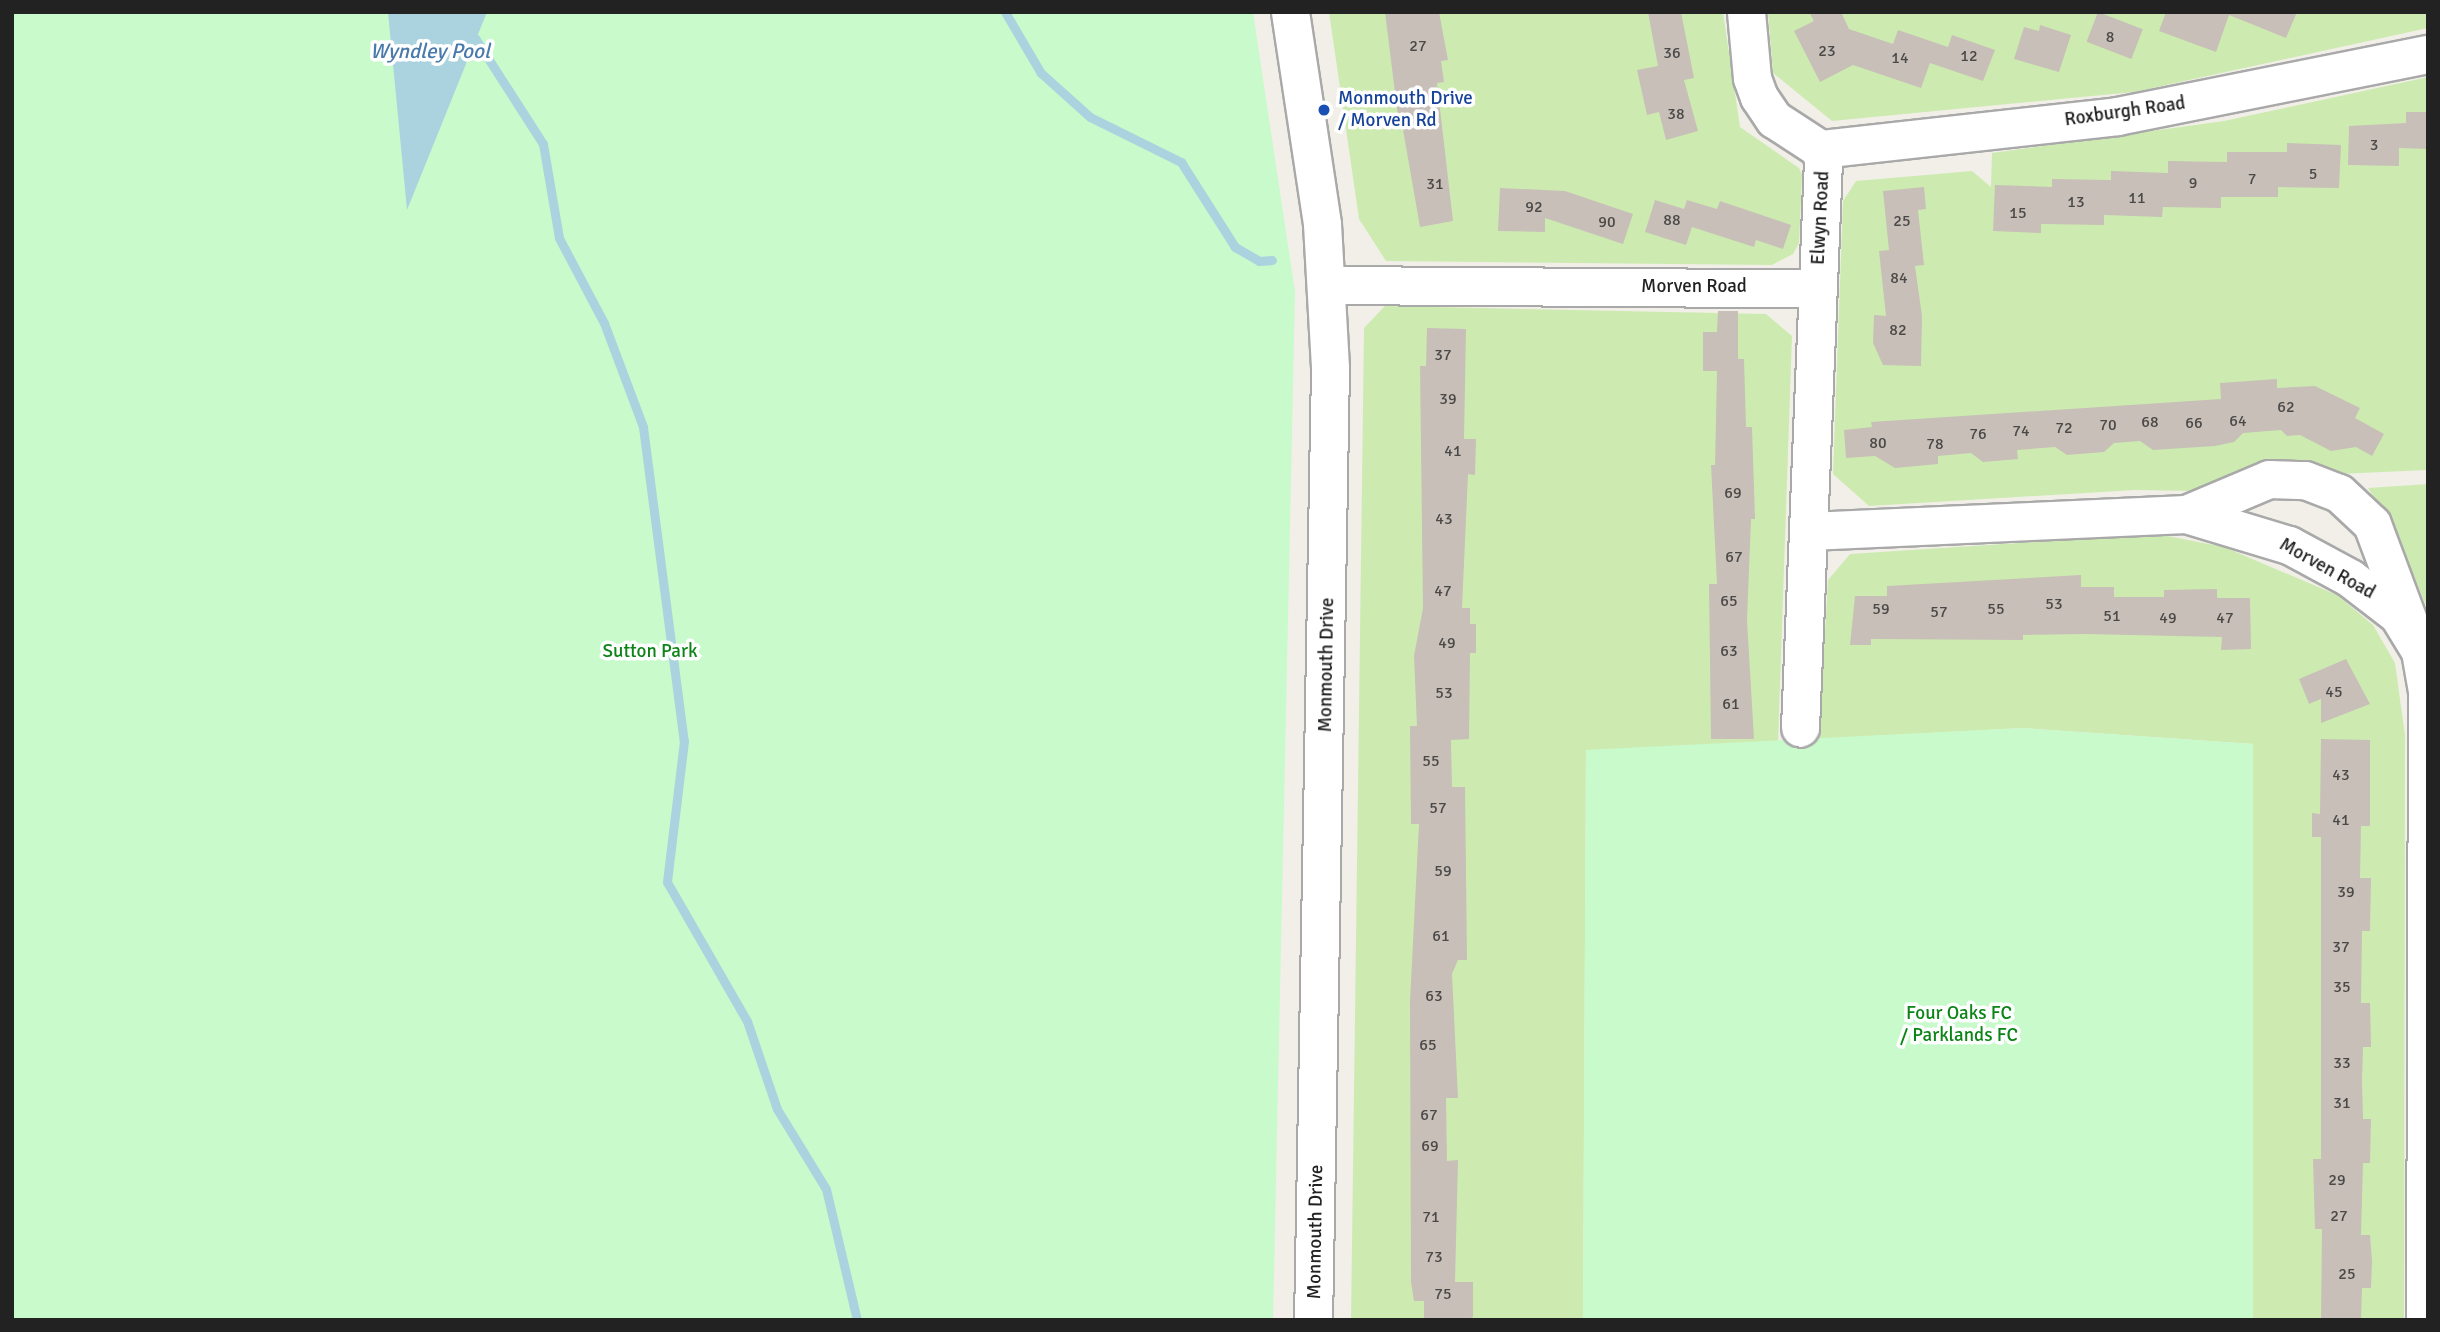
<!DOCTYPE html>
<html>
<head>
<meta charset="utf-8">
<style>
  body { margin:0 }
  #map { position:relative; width:2440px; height:1332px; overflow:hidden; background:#f2efe9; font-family:Signika,sans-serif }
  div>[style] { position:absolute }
  .grass>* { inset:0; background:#cdebb0 }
  .park>* { inset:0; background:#c8facc }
  .water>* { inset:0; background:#aad3df }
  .stream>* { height:9px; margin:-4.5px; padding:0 4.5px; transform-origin:4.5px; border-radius:4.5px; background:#aad3df }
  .building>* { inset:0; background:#c7bfb8; transform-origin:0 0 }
  .roads { filter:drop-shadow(2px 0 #a9a9a9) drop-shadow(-2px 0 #a9a9a9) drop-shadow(0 2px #a9a9a9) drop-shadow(0 -2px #a9a9a9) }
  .minor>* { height:37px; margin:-18.5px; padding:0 18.5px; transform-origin:18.5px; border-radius:18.5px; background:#fff }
  .dots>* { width:19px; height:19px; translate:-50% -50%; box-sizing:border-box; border:4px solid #fff; border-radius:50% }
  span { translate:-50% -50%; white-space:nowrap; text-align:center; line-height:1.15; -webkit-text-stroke:7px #fff; paint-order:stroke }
  .number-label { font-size:16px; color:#4b4948 }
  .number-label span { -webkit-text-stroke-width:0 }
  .transit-label { font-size:19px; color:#164399 }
  .left { translate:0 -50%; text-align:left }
  .street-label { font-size:19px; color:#222 }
  .park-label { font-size:19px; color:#0c8416 }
  .water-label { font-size:21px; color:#4a7aab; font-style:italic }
  .frame { position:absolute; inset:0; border:14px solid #222; pointer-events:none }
</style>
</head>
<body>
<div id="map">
  <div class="grass">
    <div style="clip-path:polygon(1329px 12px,1723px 12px,1740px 127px,1799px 168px,1802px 175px,1799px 243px,1793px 254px,1772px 265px,1386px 261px,1359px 219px)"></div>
    <div style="clip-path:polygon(1768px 12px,2428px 12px,2428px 28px,2134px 92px,1832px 121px,1773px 73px)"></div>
    <div style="clip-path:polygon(2428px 77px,2428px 470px,2338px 474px,2309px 462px,2283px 460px,2240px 471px,2196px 491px,2135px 490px,1869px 506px,1833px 474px,1843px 201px,1856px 181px,1972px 171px,1991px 187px,1992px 153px,2224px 121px)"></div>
    <div style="clip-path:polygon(1385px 306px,1766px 314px,1792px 336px,1778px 743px,1586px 751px,1583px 1320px,1351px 1320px,1364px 328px)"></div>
    <div style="clip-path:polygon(2428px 484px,2428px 610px,2394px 528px,2368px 488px)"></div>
    <div style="clip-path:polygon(2157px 534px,2224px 547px,2337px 595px,2373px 625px,2395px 663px,2405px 735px,2404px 1320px,2253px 1320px,2253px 744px,2023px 728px,1819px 739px,1828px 580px,1850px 554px)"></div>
  </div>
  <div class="park">
    <div style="clip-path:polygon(12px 12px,1253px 12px,1295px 292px,1273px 1320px,12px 1320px)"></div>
    <div style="clip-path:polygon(2023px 728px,2253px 744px,2253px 1320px,1583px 1320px,1586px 750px)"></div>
  </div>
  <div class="water">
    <div style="clip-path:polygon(388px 12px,487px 12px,407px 210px)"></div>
  </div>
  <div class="stream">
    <div style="left:1005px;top:12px;width:71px;rotate:59.5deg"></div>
    <div style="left:1041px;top:73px;width:66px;rotate:41.9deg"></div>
    <div style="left:1090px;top:117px;width:102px;rotate:26.3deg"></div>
    <div style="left:1181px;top:162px;width:101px;rotate:57.6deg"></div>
    <div style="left:1235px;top:247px;width:28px;rotate:30deg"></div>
    <div style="left:1259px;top:261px;width:13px;rotate:-4deg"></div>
    <div style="left:475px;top:38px;width:126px;rotate:57.3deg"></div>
    <div style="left:543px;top:144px;width:95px;rotate:80.3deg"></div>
    <div style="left:559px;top:238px;width:96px;rotate:62.1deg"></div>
    <div style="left:604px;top:323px;width:111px;rotate:69.4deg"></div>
    <div style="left:643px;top:427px;width:317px;rotate:82.6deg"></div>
    <div style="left:684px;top:741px;width:142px;rotate:96.9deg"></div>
    <div style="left:667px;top:882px;width:160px;rotate:60.1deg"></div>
    <div style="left:747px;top:1021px;width:93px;rotate:71.2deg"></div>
    <div style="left:777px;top:1109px;width:94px;rotate:58.5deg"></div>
    <div style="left:826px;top:1189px;width:135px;rotate:76.7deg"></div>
  </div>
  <div class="building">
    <div style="clip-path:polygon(1385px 12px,1439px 12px,1448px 60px,1441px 61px,1444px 82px,1437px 83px,1453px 221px,1420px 227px,1402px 124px,1399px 125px)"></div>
    <div style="clip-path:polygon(1648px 12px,1681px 12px,1694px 78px,1684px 80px,1698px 131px,1666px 140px,1659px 112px,1647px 115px,1637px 70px,1658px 66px)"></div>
    <div style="clip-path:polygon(1809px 12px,1841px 12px,1849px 29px,1893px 44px,1898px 30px,1948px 47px,1952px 35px,1995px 50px,1983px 81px,1930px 63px,1921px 88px,1853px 65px,1820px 82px,1794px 31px,1814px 21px)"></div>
    <div style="left:2098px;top:12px;width:48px;height:32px;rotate:21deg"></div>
    <div style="clip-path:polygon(2166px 12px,2297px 12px,2286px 38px,2229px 15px,2216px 52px,2159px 31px)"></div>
    <div style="clip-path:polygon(2040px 25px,2071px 35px,2059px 72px,2014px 59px,2024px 27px,2039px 31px)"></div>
    <div style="clip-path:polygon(2406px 112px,2428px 112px,2428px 149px,2399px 148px,2399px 166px,2348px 165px,2349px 126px,2406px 123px)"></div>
    <div style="clip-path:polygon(2287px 143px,2341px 145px,2339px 188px,2278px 187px,2278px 197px,2221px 197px,2221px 208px,2163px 207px,2162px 217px,2104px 215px,2104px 225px,2041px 224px,2041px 233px,1993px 231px,1995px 185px,2052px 187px,2052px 179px,2111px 180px,2111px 171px,2168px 173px,2168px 161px,2227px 162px,2227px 152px,2287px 152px)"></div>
    <div style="clip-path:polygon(1924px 187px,1926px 209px,1918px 210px,1924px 265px,1915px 266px,1922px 316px,1921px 366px,1883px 365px,1873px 343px,1874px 315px,1886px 316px,1879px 251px,1889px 250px,1883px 191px)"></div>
    <div style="clip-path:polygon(1500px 188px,1565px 191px,1633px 214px,1623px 244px,1545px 218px,1545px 232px,1498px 231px)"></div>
    <div style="clip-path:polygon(1655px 200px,1684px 209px,1687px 200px,1717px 209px,1720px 201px,1791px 225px,1783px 249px,1756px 240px,1754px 247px,1692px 227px,1686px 245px,1645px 232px)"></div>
    <div style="clip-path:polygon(1718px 311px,1738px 311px,1738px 359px,1744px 359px,1746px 427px,1752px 427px,1755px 519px,1751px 519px,1747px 620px,1754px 739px,1711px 739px,1709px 584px,1717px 584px,1711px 465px,1715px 465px,1717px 371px,1703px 371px,1703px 332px,1717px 332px)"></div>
    <div style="clip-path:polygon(1427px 328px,1466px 329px,1464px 439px,1476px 439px,1475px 475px,1468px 474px,1462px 608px,1470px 608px,1470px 624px,1476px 624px,1476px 653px,1470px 653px,1469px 739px,1451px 740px,1452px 787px,1465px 787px,1467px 960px,1458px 960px,1452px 974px,1458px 1098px,1446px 1098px,1447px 1161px,1458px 1160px,1455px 1282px,1473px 1282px,1473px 1317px,1467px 1320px,1424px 1320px,1424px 1301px,1414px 1301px,1411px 1282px,1410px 1001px,1419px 824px,1411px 824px,1410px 726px,1417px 726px,1414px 656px,1423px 608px,1420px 366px,1426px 366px)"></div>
    <div style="clip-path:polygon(2277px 379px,2277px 388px,2315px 386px,2360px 408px,2355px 418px,2384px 434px,2372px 456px,2356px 447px,2331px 451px,2300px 435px,2287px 436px,2281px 430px,2243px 433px,2234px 442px,2215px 446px,2153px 450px,2140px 441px,2114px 443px,2104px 452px,2067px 455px,2055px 447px,2017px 450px,2018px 459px,1983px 462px,1971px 453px,1938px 456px,1938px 464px,1895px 468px,1875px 456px,1846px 458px,1844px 430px,1872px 427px,1871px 422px,2221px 399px,2220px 383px)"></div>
    <div style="clip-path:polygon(2081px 575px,2081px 587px,2114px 587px,2114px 597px,2164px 597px,2164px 590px,2217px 589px,2217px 598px,2250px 598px,2251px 649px,2221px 650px,2222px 637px,2085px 634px,2023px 635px,2023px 640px,1871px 639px,1871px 645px,1850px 645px,1855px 596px,1887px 596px,1887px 586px)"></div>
    <div style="clip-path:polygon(2346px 659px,2370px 704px,2321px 723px,2321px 699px,2309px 704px,2299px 679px)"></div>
    <div style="clip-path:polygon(2321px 739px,2370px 740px,2370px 826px,2361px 826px,2360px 878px,2371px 878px,2370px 931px,2362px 931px,2361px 1003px,2370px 1003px,2371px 1047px,2363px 1047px,2362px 1080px,2363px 1119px,2371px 1119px,2370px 1163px,2363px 1163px,2361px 1235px,2370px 1235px,2372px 1261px,2371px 1288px,2362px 1288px,2361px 1320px,2321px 1320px,2322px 1229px,2315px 1229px,2313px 1159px,2321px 1159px,2321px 837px,2312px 837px,2312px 813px,2320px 814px)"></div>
  </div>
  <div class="roads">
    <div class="minor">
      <div style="left:1290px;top:12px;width:214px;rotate:81.4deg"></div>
      <div style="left:1322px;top:224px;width:144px;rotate:86.8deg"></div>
      <div style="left:1330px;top:368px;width:952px;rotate:91.02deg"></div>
      <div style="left:1746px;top:12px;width:66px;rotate:84.8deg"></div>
      <div style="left:1752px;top:78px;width:20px;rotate:70deg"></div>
      <div style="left:1759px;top:97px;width:27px;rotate:56deg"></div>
      <div style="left:1774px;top:119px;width:55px;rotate:33.1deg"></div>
      <div style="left:1820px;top:149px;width:11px;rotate:75deg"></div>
      <div style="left:1823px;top:160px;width:568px;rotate:92.32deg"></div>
      <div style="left:1820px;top:149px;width:299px;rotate:-6.3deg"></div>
      <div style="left:2117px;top:116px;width:317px;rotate:-11.3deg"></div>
      <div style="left:1327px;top:285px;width:491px;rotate:0.4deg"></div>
      <div style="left:2186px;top:514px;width:90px;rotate:-22.9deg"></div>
      <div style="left:2269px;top:479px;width:36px;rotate:2deg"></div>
      <div style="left:2305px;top:480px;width:36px;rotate:21deg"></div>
      <div style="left:2339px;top:493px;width:45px;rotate:43.2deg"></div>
      <div style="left:2372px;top:524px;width:106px;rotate:69.5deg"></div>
      <div style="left:1809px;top:531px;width:377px;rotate:-2.6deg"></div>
      <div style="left:2186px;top:514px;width:108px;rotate:16.8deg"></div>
      <div style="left:2289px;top:545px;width:69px;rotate:28.4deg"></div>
      <div style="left:2350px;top:578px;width:61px;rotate:37.6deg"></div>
      <div style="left:2398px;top:615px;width:42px;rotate:58.6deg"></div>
      <div style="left:2420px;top:651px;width:41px;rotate:80.1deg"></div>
      <div style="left:2427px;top:691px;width:629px;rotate:90.18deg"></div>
    </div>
  </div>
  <div class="dots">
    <div style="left:1324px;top:110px;background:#1a4fb4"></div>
  </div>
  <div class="number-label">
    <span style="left:2110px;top:37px">8</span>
    <span style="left:1418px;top:46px">27</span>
    <span style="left:1827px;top:51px">23</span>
    <span style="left:1672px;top:53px">36</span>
    <span style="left:1969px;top:56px">12</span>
    <span style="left:1900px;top:58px">14</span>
    <span style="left:1676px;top:114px">38</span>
    <span style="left:2374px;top:145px">3</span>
    <span style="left:2313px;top:174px">5</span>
    <span style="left:2252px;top:179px">7</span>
    <span style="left:2193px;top:183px">9</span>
    <span style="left:1435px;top:184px">31</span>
    <span style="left:2137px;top:198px">11</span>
    <span style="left:2076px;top:202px">13</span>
    <span style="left:1534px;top:207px">92</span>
    <span style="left:2018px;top:213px">15</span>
    <span style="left:1672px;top:220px">88</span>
    <span style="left:1902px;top:221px">25</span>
    <span style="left:1607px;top:222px">90</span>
    <span style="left:1899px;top:278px">84</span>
    <span style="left:1898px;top:330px">82</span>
    <span style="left:1443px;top:355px">37</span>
    <span style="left:1448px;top:399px">39</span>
    <span style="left:2286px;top:407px">62</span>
    <span style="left:2238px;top:421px">64</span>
    <span style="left:2150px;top:422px">68</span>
    <span style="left:2194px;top:423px">66</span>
    <span style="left:2108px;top:425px">70</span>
    <span style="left:2064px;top:428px">72</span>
    <span style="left:2021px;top:431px">74</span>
    <span style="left:1978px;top:434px">76</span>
    <span style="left:1878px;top:443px">80</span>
    <span style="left:1935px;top:444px">78</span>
    <span style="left:1453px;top:451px">41</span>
    <span style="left:1733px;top:493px">69</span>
    <span style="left:1444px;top:519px">43</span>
    <span style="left:1734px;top:557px">67</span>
    <span style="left:1443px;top:591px">47</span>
    <span style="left:1729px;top:601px">65</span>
    <span style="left:2054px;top:604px">53</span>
    <span style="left:1881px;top:609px">59</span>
    <span style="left:1996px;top:609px">55</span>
    <span style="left:1939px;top:612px">57</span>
    <span style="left:2112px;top:616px">51</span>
    <span style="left:2168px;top:618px">49</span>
    <span style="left:2225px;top:618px">47</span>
    <span style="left:1447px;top:643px">49</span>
    <span style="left:1729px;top:651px">63</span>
    <span style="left:2334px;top:692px">45</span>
    <span style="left:1444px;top:693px">53</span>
    <span style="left:1731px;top:704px">61</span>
    <span style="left:1431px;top:761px">55</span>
    <span style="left:2341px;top:775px">43</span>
    <span style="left:1438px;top:808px">57</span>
    <span style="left:2341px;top:820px">41</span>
    <span style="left:1443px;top:871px">59</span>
    <span style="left:2346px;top:892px">39</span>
    <span style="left:1441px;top:936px">61</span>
    <span style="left:2341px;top:947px">37</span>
    <span style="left:2342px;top:987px">35</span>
    <span style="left:1434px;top:996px">63</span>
    <span style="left:1428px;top:1045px">65</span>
    <span style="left:2342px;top:1063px">33</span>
    <span style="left:2342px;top:1103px">31</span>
    <span style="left:1429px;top:1115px">67</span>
    <span style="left:1430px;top:1146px">69</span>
    <span style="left:2337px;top:1180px">29</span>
    <span style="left:2339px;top:1216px">27</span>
    <span style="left:1431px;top:1217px">71</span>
    <span style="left:1434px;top:1257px">73</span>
    <span style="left:2347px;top:1274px">25</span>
    <span style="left:1443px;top:1294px">75</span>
  </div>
  <div class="transit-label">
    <span class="left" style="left:1338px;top:110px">Monmouth Drive<br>/ Morven Rd</span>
  </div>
  <div class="street-label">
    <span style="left:2125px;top:112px;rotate:-8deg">Roxburgh Road</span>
    <span style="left:1821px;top:218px;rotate:-87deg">Elwyn Road</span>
    <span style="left:1694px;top:287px">Morven Road</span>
    <span style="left:2327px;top:569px;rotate:29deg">Morven Road</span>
    <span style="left:1327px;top:665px;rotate:-89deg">Monmouth Drive</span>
    <span style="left:1316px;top:1232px;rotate:-89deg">Monmouth Drive</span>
  </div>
  <div class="park-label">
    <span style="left:650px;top:652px">Sutton Park</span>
    <span style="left:1959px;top:1025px">Four Oaks FC<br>/ Parklands FC</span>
  </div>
  <div class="water-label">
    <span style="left:430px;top:51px">Wyndley Pool</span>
  </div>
  <div class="frame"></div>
</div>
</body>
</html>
